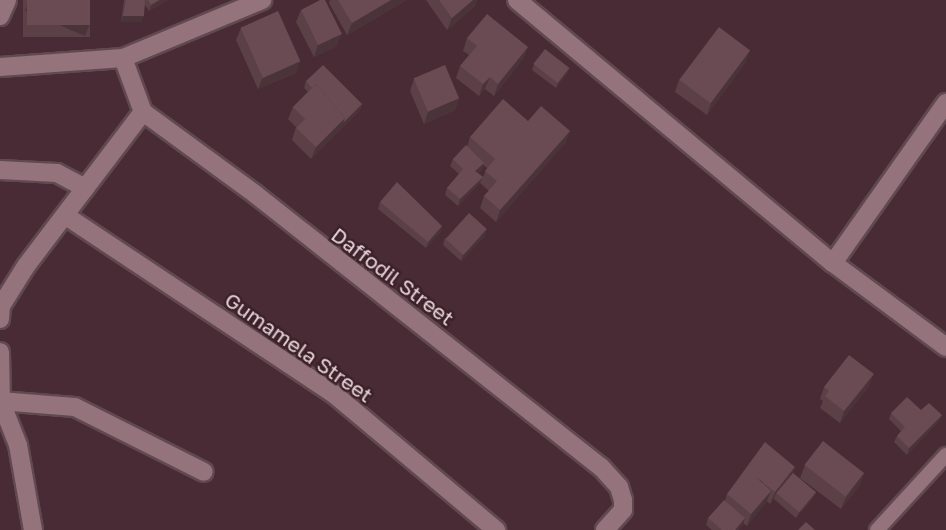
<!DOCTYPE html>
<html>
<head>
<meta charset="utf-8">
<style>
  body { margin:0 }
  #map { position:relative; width:946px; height:530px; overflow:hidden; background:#482b34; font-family:"Golos Text",sans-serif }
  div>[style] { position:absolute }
  .roads { filter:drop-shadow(2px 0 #614951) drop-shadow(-2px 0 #614951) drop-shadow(0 2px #614951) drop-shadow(0 -2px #614951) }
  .lane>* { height:14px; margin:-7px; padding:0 7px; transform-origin:7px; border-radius:7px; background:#95737d }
  .street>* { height:18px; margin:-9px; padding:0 9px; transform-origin:9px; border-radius:9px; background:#95737d }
  .secondary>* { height:18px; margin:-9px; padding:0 9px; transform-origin:9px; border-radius:9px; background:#95737d }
  .wall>* { inset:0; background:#5b4047; transform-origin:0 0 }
  .shaded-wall>* { inset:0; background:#4a343a; transform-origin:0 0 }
  .building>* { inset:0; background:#6a4a53; transform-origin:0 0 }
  span { translate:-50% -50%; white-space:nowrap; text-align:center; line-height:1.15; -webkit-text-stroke:5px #3d212a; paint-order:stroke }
  .street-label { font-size:21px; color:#e7d4d9 }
</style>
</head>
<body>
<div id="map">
  <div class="roads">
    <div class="lane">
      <div style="left:877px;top:530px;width:102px;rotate:-47.4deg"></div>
    </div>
    <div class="street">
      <div style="left:0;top:16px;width:17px;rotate:-66deg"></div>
      <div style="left:123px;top:58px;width:58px;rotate:69.7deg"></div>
      <div style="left:143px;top:112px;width:139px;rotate:36.2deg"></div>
      <div style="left:255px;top:194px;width:441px;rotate:38.3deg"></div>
      <div style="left:601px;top:467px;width:27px;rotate:48deg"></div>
      <div style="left:619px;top:487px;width:14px;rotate:73deg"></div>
      <div style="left:623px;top:500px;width:10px;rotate:90deg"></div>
      <div style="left:623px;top:510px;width:27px;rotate:132deg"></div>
      <div style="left:0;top:170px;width:57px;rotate:3deg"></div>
      <div style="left:57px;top:173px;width:32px;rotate:28deg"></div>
      <div style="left:66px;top:216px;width:322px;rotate:33.6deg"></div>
      <div style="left:334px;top:394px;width:212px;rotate:40deg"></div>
      <div style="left:833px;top:263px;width:196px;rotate:-54.8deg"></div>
      <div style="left:0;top:319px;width:13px;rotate:-86deg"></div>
      <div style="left:1px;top:306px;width:47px;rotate:-58deg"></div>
      <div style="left:26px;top:266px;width:193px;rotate:-52.8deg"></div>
      <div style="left:0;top:352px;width:50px;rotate:88.9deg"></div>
      <div style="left:1px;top:402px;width:46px;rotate:68.4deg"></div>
      <div style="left:18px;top:445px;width:86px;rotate:80deg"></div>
      <div style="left:0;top:401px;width:75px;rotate:4.6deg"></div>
      <div style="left:75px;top:407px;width:144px;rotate:26.7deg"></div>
    </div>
    <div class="secondary">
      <div style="left:517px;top:0;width:411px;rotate:39.8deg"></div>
      <div style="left:833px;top:263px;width:141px;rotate:36.6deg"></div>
      <div style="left:0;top:67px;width:123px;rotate:-4.2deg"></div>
      <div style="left:123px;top:58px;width:151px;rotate:-22.6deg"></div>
    </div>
  </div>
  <div class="wall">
    <div style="left:23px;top:0;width:67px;height:37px"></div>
    <div style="clip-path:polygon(124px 0,168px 0,149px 11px,145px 5px,141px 22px,121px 22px)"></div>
    <div style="clip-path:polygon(330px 0,407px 0,347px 35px,329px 3px)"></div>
    <div style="clip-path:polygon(426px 0,477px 0,474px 7px,447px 30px)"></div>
    <div style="clip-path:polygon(301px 10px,337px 46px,314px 57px,296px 22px)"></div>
    <div style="clip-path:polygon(241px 28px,296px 73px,258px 89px,236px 40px)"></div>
    <div style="clip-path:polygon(467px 38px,528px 47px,523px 59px,494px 96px,485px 89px,479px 96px,456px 78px,460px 66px,469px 55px,463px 51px)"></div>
    <div style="clip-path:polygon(746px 62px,707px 115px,675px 92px,679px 80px)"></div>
    <div style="clip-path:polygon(534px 64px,569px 68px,567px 74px,556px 88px,532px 70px)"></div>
    <div style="clip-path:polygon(414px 79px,459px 98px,455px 110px,424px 124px,410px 91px)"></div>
    <div style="clip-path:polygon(306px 81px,362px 104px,360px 110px,311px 159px,292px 140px,296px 127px,288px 119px,293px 107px,308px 92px,304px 88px)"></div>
    <div style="clip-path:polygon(evenodd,528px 121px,570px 131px,565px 143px,496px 222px,480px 208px,484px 196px,489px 191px,480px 183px,458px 206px,445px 195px,447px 188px,459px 174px,450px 166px,453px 159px,467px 147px,470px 137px,528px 121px,483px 165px,487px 168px,483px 177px,478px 173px,482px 169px,483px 165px)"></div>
    <div style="clip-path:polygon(380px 202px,442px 226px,440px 233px,426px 248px,378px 209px)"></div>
    <div style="clip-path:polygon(485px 236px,461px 261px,443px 245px,445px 238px)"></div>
    <div style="clip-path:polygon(869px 386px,840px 423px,820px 408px,823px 401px,820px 399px,824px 387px)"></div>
    <div style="clip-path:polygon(921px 410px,942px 415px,939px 421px,907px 455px,894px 442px,897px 436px,901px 431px,889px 419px,891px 413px)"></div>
    <div style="clip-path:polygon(805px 465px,864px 473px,860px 485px,841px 509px,800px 478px)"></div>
    <div style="clip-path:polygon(793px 473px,816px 492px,813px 498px,796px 518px,774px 499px,770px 504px,767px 501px,747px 526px,743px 523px,738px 530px,712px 530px,706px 525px,708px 518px,725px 501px,727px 494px)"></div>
  </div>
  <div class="shaded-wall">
    <div style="clip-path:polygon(159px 0,168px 0,149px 11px,151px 5px)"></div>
    <div style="clip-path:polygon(391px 0,407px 0,347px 35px,352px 23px)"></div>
    <div style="clip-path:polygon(473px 0,477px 0,474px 7px,447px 30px,452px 18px)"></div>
    <div style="clip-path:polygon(123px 16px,144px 16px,141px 22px,121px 22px)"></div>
    <div style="left:90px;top:24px;width:13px;height:65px;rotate:113deg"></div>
    <div style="clip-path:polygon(342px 34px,337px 46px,314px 57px,318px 45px)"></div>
    <div style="clip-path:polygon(528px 47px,523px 59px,494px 96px,498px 84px)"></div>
    <div style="clip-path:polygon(750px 50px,746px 62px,707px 115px,711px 103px)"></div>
    <div style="clip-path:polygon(300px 61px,296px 73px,258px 89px,263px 77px)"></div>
    <div style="clip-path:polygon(569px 68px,567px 74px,556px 88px,558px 82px)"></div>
    <div style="clip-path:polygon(490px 77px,485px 89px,479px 96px,483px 84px)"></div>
    <div style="clip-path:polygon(459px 98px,455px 110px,424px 124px,428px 112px)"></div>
    <div style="clip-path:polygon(362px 104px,360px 110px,311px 159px,316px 147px,345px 118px)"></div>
    <div style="clip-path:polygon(570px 131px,565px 143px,496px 222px,500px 210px)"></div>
    <div style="clip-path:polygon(484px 163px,482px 169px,473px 178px,475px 171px)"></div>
    <div style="clip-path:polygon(483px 177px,480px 183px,458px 206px,460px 199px)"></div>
    <div style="clip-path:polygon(442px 226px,440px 233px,426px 248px,428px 242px)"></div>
    <div style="clip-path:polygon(487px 229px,485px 236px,461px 261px,463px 254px)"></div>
    <div style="clip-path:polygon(874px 374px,869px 386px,840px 423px,844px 411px)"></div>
    <div style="clip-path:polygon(942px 415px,939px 421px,907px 455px,909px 448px)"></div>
    <div style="clip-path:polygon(795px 467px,791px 480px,776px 493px,774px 499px,770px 504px,775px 492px)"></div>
    <div style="clip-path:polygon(864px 473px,860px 485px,841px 509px,846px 497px)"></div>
    <div style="clip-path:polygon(771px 491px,766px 503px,747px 526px,751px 514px)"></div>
    <div style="clip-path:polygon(816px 492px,813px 498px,796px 518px,799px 512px)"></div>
    <div style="clip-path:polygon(745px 518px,743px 525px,738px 530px,735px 530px)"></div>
  </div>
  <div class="building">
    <div style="left:27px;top:0;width:63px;height:25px"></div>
    <div style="clip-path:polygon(126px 0,145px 0,144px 16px,123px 16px)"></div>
    <div style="clip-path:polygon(148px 0,159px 0,151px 5px)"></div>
    <div style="clip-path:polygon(320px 0,325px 0,342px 34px,318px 45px,301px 10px)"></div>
    <div style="clip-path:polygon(338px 0,391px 0,352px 23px)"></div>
    <div style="clip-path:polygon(439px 0,473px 0,452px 18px)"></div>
    <div style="left:278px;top:11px;width:55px;height:41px;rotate:66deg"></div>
    <div style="clip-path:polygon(487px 14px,528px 47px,498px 84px,490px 77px,483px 84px,460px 66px,477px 46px,467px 38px)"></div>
    <div style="left:719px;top:27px;width:39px;height:66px;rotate:37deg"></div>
    <div style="left:545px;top:49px;width:31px;height:19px;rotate:38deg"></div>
    <div style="clip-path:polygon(323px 65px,362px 104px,343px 123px,345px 118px,316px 84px,312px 88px,306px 81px)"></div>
    <div style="left:445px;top:65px;width:36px;height:34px;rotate:67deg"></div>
    <div style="clip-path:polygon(316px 84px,345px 118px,316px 147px,296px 128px,305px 119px,293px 107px)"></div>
    <div style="clip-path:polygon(503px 99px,528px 121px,541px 106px,570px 131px,500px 210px,484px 196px,497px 181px,485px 171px,495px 159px,470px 137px)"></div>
    <div style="clip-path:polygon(466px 145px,484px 163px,475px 171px,483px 177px,460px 199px,447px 188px,463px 169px,453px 159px)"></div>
    <div style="clip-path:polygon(397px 182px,442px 226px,428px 242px,380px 202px)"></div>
    <div style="left:469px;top:213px;width:24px;height:35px;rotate:42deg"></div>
    <div style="clip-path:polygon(849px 355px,874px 374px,844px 411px,825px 396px,829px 391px,824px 387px)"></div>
    <div style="clip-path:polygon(907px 397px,921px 410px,929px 403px,942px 415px,909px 448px,897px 436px,905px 427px,891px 413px)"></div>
    <div style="left:823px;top:441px;width:52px;height:30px;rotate:38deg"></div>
    <div style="clip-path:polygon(765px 442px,795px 467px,775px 492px,756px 477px,771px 491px,751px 514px,727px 494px)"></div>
    <div style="left:793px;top:473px;width:30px;height:26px;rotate:40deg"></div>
    <div style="clip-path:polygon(724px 500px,745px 518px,735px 530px,722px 530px,708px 518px)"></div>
    <div style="clip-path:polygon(806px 522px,815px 530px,798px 530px)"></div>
  </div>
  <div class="street-label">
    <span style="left:393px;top:276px;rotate:37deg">Daffodil Street</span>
    <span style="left:299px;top:347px;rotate:35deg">Gumamela Street</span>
  </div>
</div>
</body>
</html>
